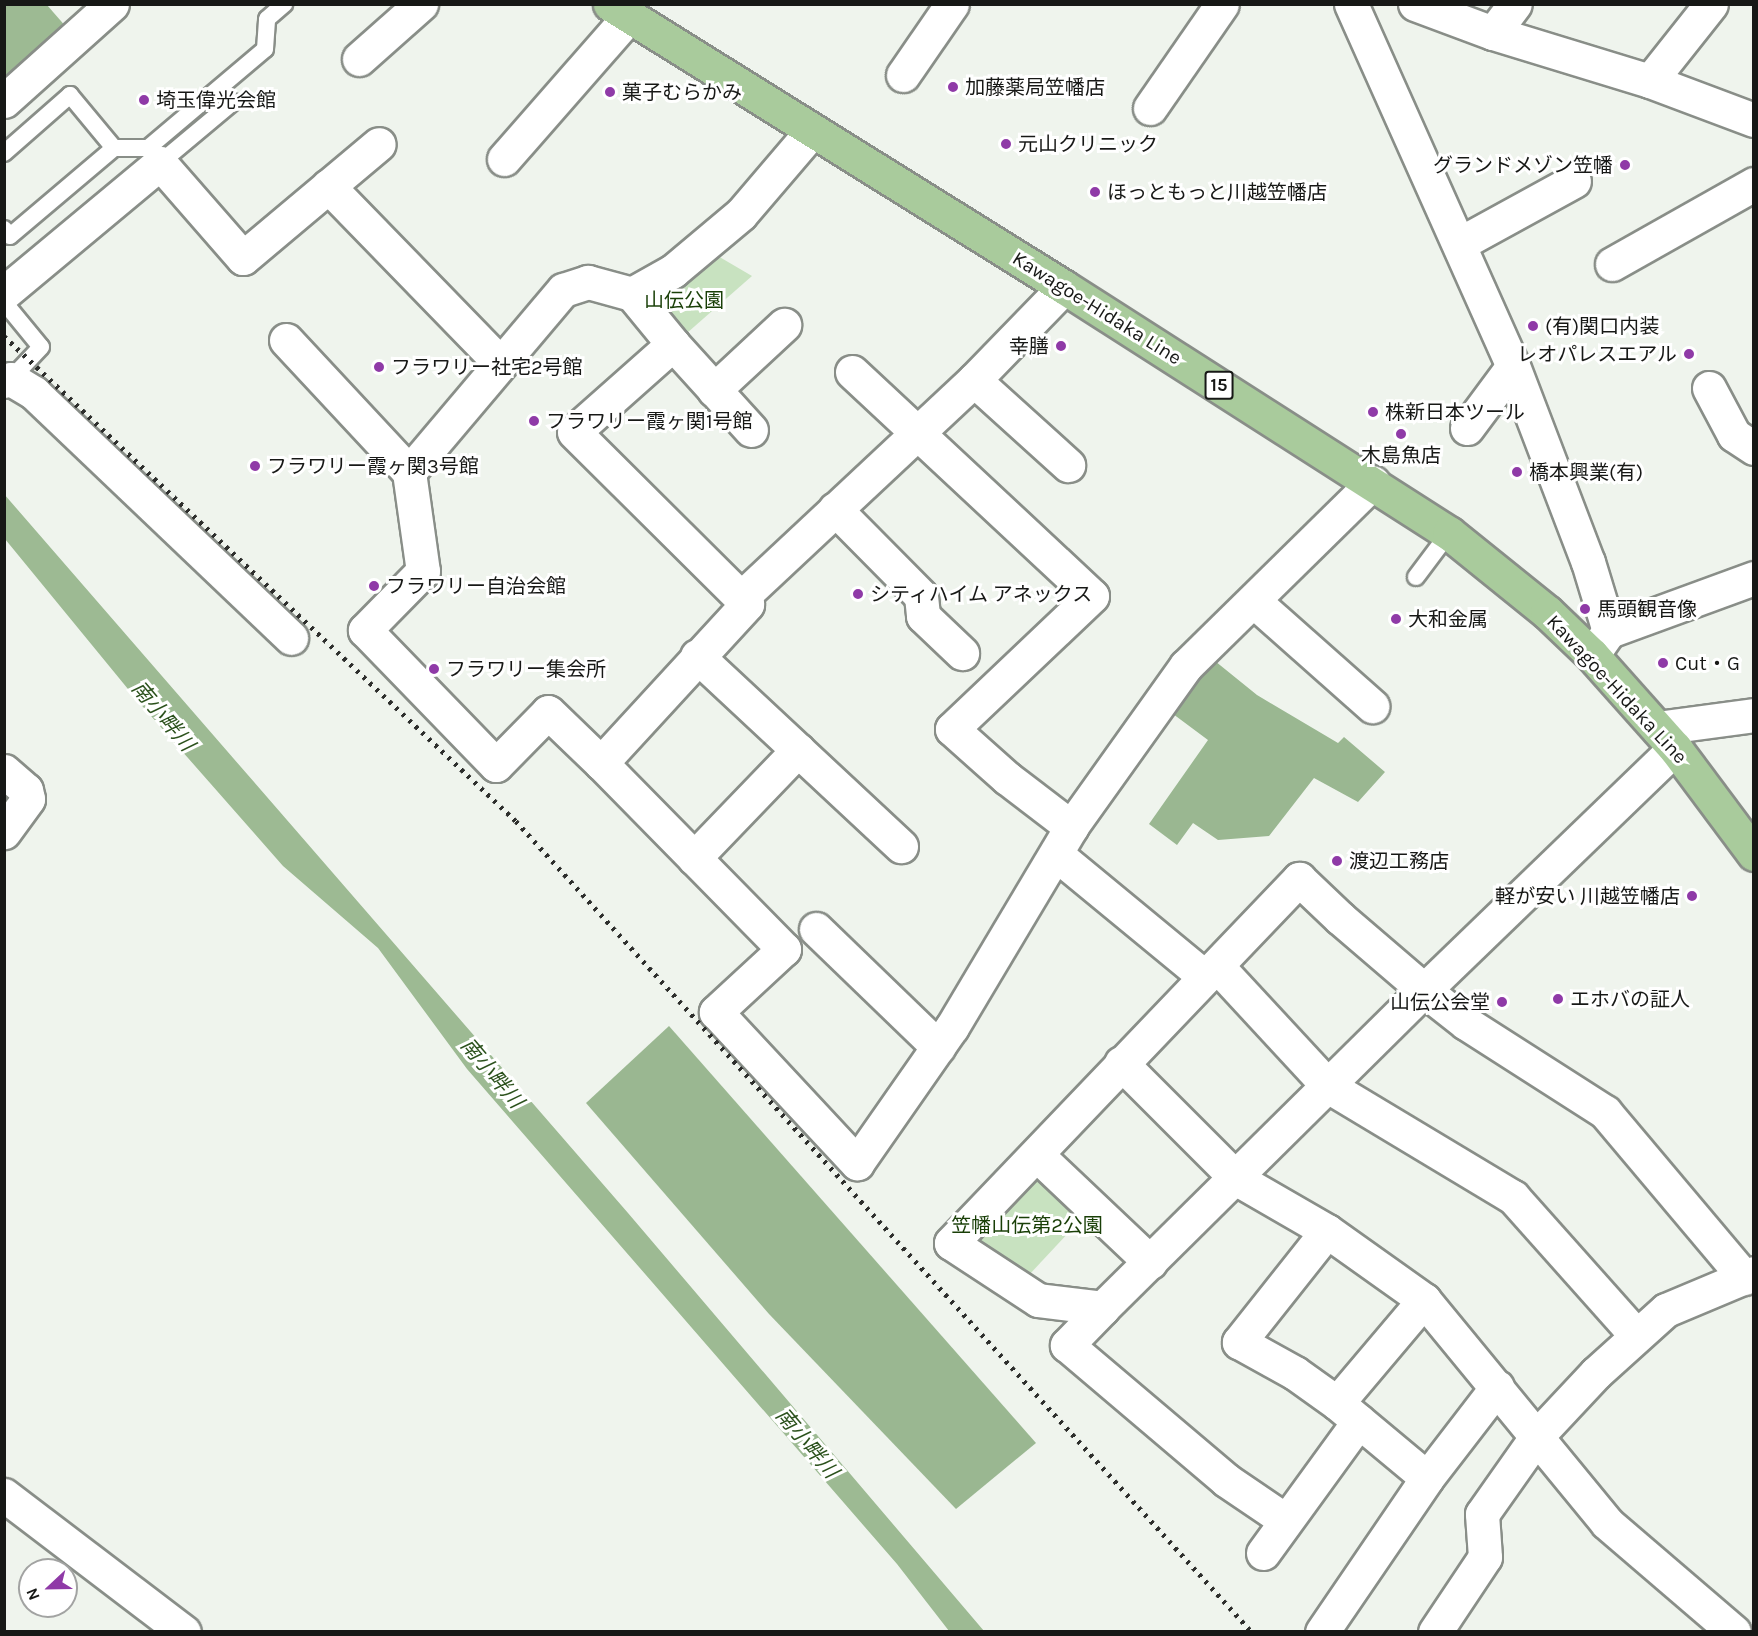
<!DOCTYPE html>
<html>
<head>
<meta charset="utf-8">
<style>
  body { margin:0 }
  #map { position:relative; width:1758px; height:1636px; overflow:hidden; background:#eff4ed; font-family:Karla,"Noto Sans JP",sans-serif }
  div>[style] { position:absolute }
  .green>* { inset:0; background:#c8e2c0; transform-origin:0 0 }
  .forest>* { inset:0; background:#9ab791 }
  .water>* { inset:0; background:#9dba93 }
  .roads { filter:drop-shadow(2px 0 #898e88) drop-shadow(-2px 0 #898e88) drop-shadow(0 2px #898e88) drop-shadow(0 -2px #898e88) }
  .lane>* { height:16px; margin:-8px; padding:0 8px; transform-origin:8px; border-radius:8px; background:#fff }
  .street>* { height:33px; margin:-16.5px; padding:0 16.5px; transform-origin:16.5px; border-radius:16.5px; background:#fff }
  .primary>* { height:33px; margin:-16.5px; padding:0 16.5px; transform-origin:16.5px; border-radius:16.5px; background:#a9cb9c }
  .rail>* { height:4.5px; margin-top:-2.25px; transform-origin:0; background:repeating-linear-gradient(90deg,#2d2e2c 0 3px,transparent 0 9px) }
  .dots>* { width:16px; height:16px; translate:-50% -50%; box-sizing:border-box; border:3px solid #fff; border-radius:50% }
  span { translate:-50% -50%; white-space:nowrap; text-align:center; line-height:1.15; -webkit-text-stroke:6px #fff; paint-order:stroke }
  .shield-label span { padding:2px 4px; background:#fff; border:2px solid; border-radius:4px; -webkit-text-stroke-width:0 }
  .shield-label { font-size:18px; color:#171816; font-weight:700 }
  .poi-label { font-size:20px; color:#171816 }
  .left { translate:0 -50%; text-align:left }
  .right { translate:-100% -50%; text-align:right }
  .park-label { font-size:20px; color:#193f07 }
  .street-label { font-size:20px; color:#171816 }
  .water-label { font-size:21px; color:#2c521d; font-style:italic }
  .frame { position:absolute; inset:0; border:6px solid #171816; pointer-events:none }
  .north { position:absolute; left:18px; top:1558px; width:60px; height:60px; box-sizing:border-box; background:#fff; border:2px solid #a2a3a2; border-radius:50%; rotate:248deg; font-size:16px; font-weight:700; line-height:24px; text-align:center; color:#171816 }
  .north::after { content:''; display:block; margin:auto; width:21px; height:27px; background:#8f3aa7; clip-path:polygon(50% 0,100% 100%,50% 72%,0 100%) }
</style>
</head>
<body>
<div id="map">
  <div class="green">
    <div style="clip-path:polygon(711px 252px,752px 276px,679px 340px,642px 295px)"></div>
    <div style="left:1039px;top:1166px;width:67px;height:104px;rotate:43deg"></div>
  </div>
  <div class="forest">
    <div style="clip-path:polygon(1210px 657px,1257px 695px,1338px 743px,1344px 737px,1385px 772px,1358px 802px,1314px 778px,1269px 836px,1218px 840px,1193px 823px,1177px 845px,1149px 824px,1208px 740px,1169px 711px)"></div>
    <div style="clip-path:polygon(669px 1026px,1036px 1443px,956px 1509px,769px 1314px,586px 1103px)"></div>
  </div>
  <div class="water">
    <div style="clip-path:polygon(5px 5px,47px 5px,67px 28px,5px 86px)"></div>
    <div style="clip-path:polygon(4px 494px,628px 1213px,984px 1631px,949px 1631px,897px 1564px,467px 1069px,378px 948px,283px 866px,137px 700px,5px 539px)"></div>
  </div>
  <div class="roads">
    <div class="lane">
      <div style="left:4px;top:153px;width:88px;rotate:-41.3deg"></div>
      <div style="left:70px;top:95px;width:69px;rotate:50.3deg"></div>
      <div style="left:160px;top:163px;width:95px;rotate:-39.9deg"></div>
      <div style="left:4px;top:229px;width:9px;rotate:49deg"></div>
      <div style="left:10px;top:236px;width:136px;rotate:-40.2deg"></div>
      <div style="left:114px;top:148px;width:34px"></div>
      <div style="left:148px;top:148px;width:153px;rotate:-40.2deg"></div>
      <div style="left:265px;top:49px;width:30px;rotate:-86deg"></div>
      <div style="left:267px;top:19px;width:23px;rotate:-41deg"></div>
      <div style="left:4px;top:302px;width:58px;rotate:50.6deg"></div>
      <div style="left:41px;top:347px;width:44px;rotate:133.2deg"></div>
      <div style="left:1416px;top:577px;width:55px;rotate:-53.1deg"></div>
    </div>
    <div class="street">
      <div style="left:1351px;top:4px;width:397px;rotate:65.9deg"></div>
      <div style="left:1513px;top:366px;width:210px;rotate:69.1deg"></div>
      <div style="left:1588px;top:562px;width:72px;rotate:73.1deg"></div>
      <div style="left:1415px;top:4px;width:83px;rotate:20.4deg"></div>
      <div style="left:1493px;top:33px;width:164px;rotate:17deg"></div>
      <div style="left:1650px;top:81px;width:111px;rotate:20.6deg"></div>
      <div style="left:1493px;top:33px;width:36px;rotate:-53deg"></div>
      <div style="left:359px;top:59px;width:83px;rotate:-41.6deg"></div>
      <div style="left:903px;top:75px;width:86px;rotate:-55.4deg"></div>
      <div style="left:1650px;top:81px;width:98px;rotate:-51.6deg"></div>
      <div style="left:4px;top:101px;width:145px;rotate:-41.9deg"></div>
      <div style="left:1150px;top:108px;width:126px;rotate:-55.3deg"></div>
      <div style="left:811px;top:132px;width:108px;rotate:130.5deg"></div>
      <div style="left:741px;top:214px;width:89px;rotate:140deg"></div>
      <div style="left:673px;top:271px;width:47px;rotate:150.7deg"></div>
      <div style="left:632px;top:294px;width:46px;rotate:-164.7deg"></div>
      <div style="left:588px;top:282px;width:26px;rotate:162deg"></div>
      <div style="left:563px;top:290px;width:238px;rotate:130.2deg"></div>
      <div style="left:409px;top:472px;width:100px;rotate:82deg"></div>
      <div style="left:423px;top:571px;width:83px;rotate:134.5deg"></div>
      <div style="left:365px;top:630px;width:188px;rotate:45.9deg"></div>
      <div style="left:496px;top:765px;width:74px;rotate:-45.5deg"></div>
      <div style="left:548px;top:712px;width:74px;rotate:43.9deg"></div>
      <div style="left:601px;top:763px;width:216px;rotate:-47.4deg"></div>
      <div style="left:747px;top:604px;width:8px;rotate:-135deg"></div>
      <div style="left:741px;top:598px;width:319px;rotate:-43.1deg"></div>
      <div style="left:974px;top:380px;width:129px;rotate:-45.9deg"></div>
      <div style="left:504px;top:159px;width:190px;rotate:-48.8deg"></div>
      <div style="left:328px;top:186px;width:245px;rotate:45.8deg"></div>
      <div style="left:1459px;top:244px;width:131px;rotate:-28.7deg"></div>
      <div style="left:1612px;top:264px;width:163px;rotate:-29.4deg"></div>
      <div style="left:4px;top:293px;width:203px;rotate:-39.8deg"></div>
      <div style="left:160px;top:163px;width:126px;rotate:48.9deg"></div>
      <div style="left:243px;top:258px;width:177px;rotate:-40deg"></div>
      <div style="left:632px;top:294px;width:65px;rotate:50.6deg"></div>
      <div style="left:673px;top:344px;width:132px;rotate:138.4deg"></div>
      <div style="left:574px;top:432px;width:235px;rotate:44.8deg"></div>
      <div style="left:286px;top:340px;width:180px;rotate:47deg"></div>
      <div style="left:673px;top:344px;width:116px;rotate:47.8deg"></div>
      <div style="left:852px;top:372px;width:328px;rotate:43deg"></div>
      <div style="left:1092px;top:596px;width:193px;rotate:136.5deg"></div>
      <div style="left:952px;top:729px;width:74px;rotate:41.7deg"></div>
      <div style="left:1007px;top:778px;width:81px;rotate:37.4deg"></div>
      <div style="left:974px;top:380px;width:127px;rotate:42.1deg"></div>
      <div style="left:4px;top:381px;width:7px;rotate:-16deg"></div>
      <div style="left:11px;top:379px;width:27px;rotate:31deg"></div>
      <div style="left:34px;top:393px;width:355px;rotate:43.6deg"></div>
      <div style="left:1709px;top:388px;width:53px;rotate:62deg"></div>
      <div style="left:1734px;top:435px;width:24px;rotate:33deg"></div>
      <div style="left:714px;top:390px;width:96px;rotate:-42.9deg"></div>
      <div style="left:1467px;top:428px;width:77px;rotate:-53.4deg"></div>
      <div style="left:835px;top:509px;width:122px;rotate:45.3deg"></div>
      <div style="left:921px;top:596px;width:20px;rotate:84deg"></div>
      <div style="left:923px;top:616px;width:54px;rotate:43.5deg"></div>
      <div style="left:1255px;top:602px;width:157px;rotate:41.6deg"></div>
      <div style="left:1597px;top:648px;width:21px;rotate:-55deg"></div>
      <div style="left:1609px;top:631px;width:154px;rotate:-20.1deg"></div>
      <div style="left:697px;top:656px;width:279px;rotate:43deg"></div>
      <div style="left:1658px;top:728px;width:97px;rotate:-7.7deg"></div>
      <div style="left:1675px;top:748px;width:349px;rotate:136deg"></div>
      <div style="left:1424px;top:990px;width:452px;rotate:135.3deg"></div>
      <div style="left:1103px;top:1308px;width:65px;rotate:-173deg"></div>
      <div style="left:1038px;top:1300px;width:104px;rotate:-146.8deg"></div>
      <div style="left:951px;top:1243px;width:504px;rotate:-46.29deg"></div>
      <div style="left:1299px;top:879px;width:57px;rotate:43.6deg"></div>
      <div style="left:1340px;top:918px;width:111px;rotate:40.6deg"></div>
      <div style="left:1424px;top:990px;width:53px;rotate:38.2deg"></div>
      <div style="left:1466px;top:1023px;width:165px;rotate:32.6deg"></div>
      <div style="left:1605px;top:1112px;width:217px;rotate:49.9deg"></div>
      <div style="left:601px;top:763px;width:261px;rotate:45.5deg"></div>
      <div style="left:784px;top:949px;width:93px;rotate:137.2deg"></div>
      <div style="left:716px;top:1012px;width:207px;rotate:47deg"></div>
      <div style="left:857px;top:1163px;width:166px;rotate:-55.1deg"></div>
      <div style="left:952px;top:1027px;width:233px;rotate:-59.2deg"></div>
      <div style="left:1071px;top:827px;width:198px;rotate:-54.5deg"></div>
      <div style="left:1186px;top:666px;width:262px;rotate:-44.5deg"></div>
      <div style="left:4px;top:771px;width:29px;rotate:41deg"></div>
      <div style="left:26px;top:790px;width:9px;rotate:77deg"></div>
      <div style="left:28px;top:799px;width:41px;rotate:126deg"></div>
      <div style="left:1057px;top:855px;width:192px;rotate:39.5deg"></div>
      <div style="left:694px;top:858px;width:150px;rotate:-46.1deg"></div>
      <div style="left:816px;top:929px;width:170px;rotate:44deg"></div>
      <div style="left:1217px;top:966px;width:163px;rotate:47.2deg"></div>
      <div style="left:1328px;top:1086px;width:216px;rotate:31deg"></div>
      <div style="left:1513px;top:1197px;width:185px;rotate:48.3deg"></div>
      <div style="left:1121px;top:1063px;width:164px;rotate:45deg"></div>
      <div style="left:1237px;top:1179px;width:104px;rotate:30deg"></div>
      <div style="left:1327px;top:1231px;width:119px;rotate:35.4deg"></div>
      <div style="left:1424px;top:1300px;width:288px;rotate:50.6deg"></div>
      <div style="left:1607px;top:1523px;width:167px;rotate:40.6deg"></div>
      <div style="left:1037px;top:1155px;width:156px;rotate:43.4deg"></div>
      <div style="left:1327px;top:1231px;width:142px;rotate:128.4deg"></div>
      <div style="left:1239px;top:1342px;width:64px;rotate:29deg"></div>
      <div style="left:1295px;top:1373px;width:52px;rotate:35.5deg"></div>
      <div style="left:1337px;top:1403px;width:117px;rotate:39.8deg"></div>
      <div style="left:1103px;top:1308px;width:52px;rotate:134.2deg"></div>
      <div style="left:1067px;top:1345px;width:209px;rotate:40.3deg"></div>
      <div style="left:1226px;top:1480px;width:71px;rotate:34.1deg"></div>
      <div style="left:1337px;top:1403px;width:135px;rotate:-49.8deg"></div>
      <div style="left:4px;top:1495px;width:226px;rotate:37.3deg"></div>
      <div style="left:1263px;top:1553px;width:163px;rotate:-54deg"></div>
      <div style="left:1322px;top:1632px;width:186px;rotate:-55.7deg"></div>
      <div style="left:1427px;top:1478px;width:115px;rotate:-52.4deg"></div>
      <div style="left:1435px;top:1632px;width:90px;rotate:-56.3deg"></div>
      <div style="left:1485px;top:1557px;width:43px;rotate:-94deg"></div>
      <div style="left:1482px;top:1514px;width:95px;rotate:-54.8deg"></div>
      <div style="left:1537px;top:1436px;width:86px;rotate:-46.9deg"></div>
      <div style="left:1596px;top:1373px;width:94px;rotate:-42deg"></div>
      <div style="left:1666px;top:1310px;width:95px;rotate:-22.8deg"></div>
    </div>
    <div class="primary">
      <div style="left:610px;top:4px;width:535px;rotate:31.94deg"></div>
      <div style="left:1064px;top:287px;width:457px;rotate:32.6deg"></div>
      <div style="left:1449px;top:533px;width:126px;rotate:38.9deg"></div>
      <div style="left:1547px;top:612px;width:62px;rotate:43.7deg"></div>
      <div style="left:1592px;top:655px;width:125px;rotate:48.3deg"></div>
      <div style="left:1675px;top:748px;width:132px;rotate:53.3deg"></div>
    </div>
  </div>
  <div class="rail">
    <div style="left:4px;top:336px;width:705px;rotate:43.45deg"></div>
    <div style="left:516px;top:821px;width:1095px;rotate:47.78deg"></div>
  </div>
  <div class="dots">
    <div style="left:953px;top:87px;background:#8f3aa7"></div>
    <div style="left:610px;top:92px;background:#8f3aa7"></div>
    <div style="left:144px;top:100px;background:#8f3aa7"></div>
    <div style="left:1006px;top:144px;background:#8f3aa7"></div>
    <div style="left:1625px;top:165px;background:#8f3aa7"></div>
    <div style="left:1095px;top:192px;background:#8f3aa7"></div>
    <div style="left:1533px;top:326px;background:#8f3aa7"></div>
    <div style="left:1061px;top:346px;background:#8f3aa7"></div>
    <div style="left:1689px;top:354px;background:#8f3aa7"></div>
    <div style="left:379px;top:367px;background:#8f3aa7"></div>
    <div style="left:1373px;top:412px;background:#8f3aa7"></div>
    <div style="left:534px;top:421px;background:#8f3aa7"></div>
    <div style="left:1401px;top:434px;background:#8f3aa7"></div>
    <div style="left:255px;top:466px;background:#8f3aa7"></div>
    <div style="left:1517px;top:472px;background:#8f3aa7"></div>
    <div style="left:374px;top:586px;background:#8f3aa7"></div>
    <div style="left:858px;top:594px;background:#8f3aa7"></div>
    <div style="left:1585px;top:609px;background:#8f3aa7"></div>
    <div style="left:1396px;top:619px;background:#8f3aa7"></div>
    <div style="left:1663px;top:663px;background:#8f3aa7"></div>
    <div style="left:434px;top:669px;background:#8f3aa7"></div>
    <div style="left:1337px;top:861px;background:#8f3aa7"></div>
    <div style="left:1692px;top:896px;background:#8f3aa7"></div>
    <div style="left:1558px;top:999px;background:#8f3aa7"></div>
    <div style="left:1502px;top:1002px;background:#8f3aa7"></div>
  </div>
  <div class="shield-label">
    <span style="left:1219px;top:385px">15</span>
  </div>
  <div class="poi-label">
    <span class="left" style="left:965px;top:87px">加藤薬局笠幡店</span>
    <span class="left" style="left:622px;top:92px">菓子むらかみ</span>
    <span class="left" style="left:156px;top:100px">埼玉偉光会館</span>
    <span class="left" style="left:1018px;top:144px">元山クリニック</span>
    <span class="right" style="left:1613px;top:165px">グランドメゾン笠幡</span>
    <span class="left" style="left:1107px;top:192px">ほっともっと川越笠幡店</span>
    <span class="left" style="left:1545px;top:326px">(有)関口内装</span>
    <span class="right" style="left:1049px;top:346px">幸膳</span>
    <span class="right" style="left:1677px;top:354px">レオパレスエアル</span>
    <span class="left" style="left:391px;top:367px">フラワリー社宅2号館</span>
    <span class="left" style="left:1385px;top:412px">株新日本ツール</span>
    <span class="left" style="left:546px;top:421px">フラワリー霞ヶ関1号館</span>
    <span style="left:1401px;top:455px">木島魚店</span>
    <span class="left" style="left:267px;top:466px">フラワリー霞ヶ関3号館</span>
    <span class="left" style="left:1529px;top:472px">橋本興業(有)</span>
    <span class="left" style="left:386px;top:586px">フラワリー自治会館</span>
    <span class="left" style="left:870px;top:594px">シティハイム アネックス</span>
    <span class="left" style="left:1597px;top:609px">馬頭観音像</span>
    <span class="left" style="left:1408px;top:619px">大和金属</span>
    <span class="left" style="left:1675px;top:663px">Cut・G</span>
    <span class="left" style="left:446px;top:669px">フラワリー集会所</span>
    <span class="left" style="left:1349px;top:861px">渡辺工務店</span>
    <span class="right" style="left:1680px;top:896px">軽が安い 川越笠幡店</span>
    <span class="left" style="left:1570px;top:999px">エホバの証人</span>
    <span class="right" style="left:1490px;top:1002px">山伝公会堂</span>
  </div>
  <div class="park-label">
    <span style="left:684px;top:300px">山伝公園</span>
    <span style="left:1027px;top:1225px">笠幡山伝第2公園</span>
  </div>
  <div class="street-label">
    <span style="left:1097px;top:308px;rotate:32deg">Kawagoe-Hidaka Line</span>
    <span style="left:1617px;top:689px;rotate:47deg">Kawagoe-Hidaka Line</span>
  </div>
  <div class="water-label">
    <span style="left:163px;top:716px;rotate:50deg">南小畔川</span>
    <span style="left:492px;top:1073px;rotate:50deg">南小畔川</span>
    <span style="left:807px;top:1443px;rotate:50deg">南小畔川</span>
  </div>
  <div class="frame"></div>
  <div class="north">N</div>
</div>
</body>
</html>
